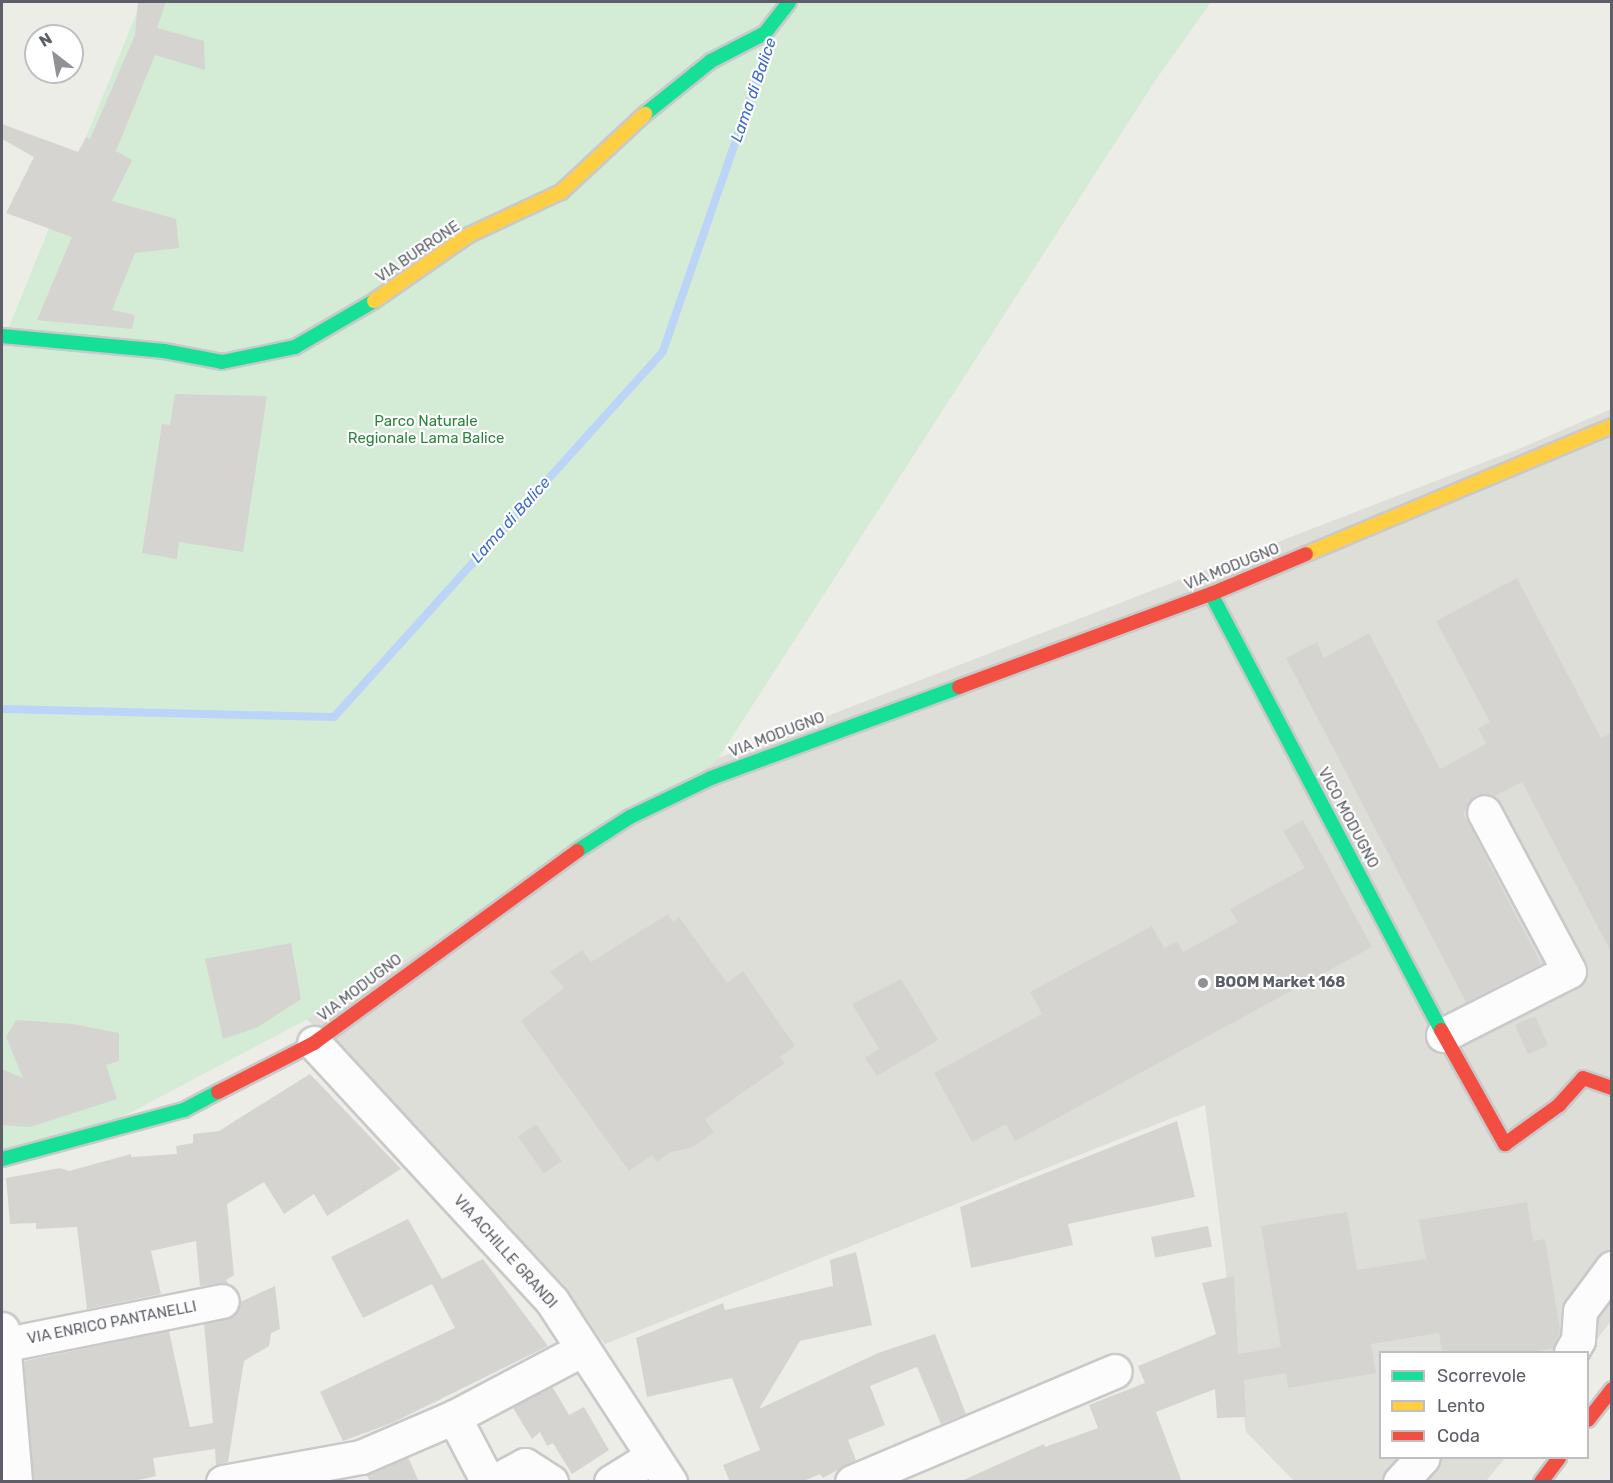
<!DOCTYPE html>
<html>
<head>
<meta charset="utf-8">
<style>
  body { margin:0 }
  #map { position:relative; width:1613px; height:1483px; overflow:hidden; background:#edede8; font-family:Rubik,sans-serif }
  div>[style] { position:absolute }
  .industrial>* { inset:0; background:#deded9 }
  .green>* { inset:0; background:#d4ebd5 }
  .stream>* { height:8px; margin:-4px; padding:0 4px; transform-origin:4px; border-radius:4px; background:#bbd4f8 }
  .building>* { inset:0; background:#d5d4d1; transform-origin:0 0 }
  .roads { filter:drop-shadow(2px 0 #c9c9c9) drop-shadow(-2px 0 #c9c9c9) drop-shadow(0 2px #c9c9c9) drop-shadow(0 -2px #c9c9c9) }
  .street>* { height:33px; margin:-16.5px; padding:0 16.5px; transform-origin:16.5px; border-radius:16.5px; background:#fcfcfc }
  .fast>* { height:14px; margin:-7px; padding:0 7px; transform-origin:7px; border-radius:7px; background:#16e098 }
  .slow>* { height:14px; margin:-7px; padding:0 7px; transform-origin:7px; border-radius:7px; background:#ffcf43 }
  .jam>* { height:14px; margin:-7px; padding:0 7px; transform-origin:7px; border-radius:7px; background:#f24e42 }
  .dots>* { width:16px; height:16px; translate:-50% -50%; box-sizing:border-box; border:3px solid #fff; border-radius:50% }
  span { translate:-50% -50%; white-space:nowrap; text-align:center; line-height:1.15; -webkit-text-stroke:4.5px #fff; paint-order:stroke }
  .street-label { font-size:15px; color:#5c5f67 }
  .park-label { font-size:15px; color:#2d853f }
  .poi-label { font-size:15px; color:#5c5f67; font-weight:700 }
  .left { translate:0 -50%; text-align:left }
  .water-label { font-size:16px; color:#3d6cce; font-style:italic }
  .frame { position:absolute; inset:0; border:3px solid #5c5f67; pointer-events:none }
  .legend { position:absolute; left:1379px; top:1351px; width:210px; height:108px; box-sizing:border-box; background:#fff; border:2px solid #bebfc2; margin:0; padding:8px 10px; list-style:none; font-size:18px; color:#5c5f67 }
  .legend li { display:flex; align-items:center; gap:12px; height:30px }
  .legend b { width:30px; border:2px solid #bebfc2 }
  .north { position:absolute; left:24px; top:24px; width:60px; height:60px; box-sizing:border-box; background:#fff; border:2px solid #bebfc2; border-radius:50%; rotate:329deg; font-size:16px; font-weight:700; line-height:24px; text-align:center; color:#5c5f67 }
  .north::after { content:''; display:block; margin:auto; width:21px; height:27px; background:#8f9194; clip-path:polygon(50% 0,100% 100%,50% 72%,0 100%) }
</style>
</head>
<body>
<div id="map">
  <div class="industrial">
    <div style="clip-path:polygon(1611px 409px,1611px 1321px,1587px 1352px,1380px 1352px,1380px 1458px,1505px 1458px,1486px 1481px,1294px 1481px,1246px 1432px,1205px 1105px,605px 1344px,563px 1292px,307px 1019px,664px 779px,1521px 448px)"></div>
  </div>
  <div class="green">
    <div style="clip-path:polygon(141px 2px,1211px 2px,1155px 81px,716px 762px,334px 1005px,73px 1143px,2px 1153px,2px 344px)"></div>
  </div>
  <div class="stream">
    <div style="left:2px;top:709px;width:332px;rotate:1.4deg"></div>
    <div style="left:334px;top:717px;width:492px;rotate:-48deg"></div>
    <div style="left:663px;top:351px;width:327px;rotate:-70.9deg"></div>
  </div>
  <div class="building">
    <div style="clip-path:polygon(138px 2px,166px 2px,157px 28px,204px 41px,205px 70px,155px 55px,116px 151px,132px 160px,112px 201px,176px 219px,179px 248px,135px 253px,112px 310px,135px 315px,132px 329px,37px 320px,72px 237px,6px 213px,34px 157px,2px 139px,2px 124px,78px 152px,86px 137px,90px 139px,135px 35px)"></div>
    <div style="clip-path:polygon(175px 394px,267px 396px,243px 552px,179px 542px,177px 559px,142px 553px,162px 424px,170px 425px)"></div>
    <div style="clip-path:polygon(1517px 578px,1601px 738px,1611px 733px,1611px 952px,1522px 782px,1494px 796px,1476px 795px,1463px 813px,1541px 964px,1466px 1002px,1286px 658px,1317px 642px,1324px 658px,1369px 633px,1440px 769px,1486px 744px,1478px 728px,1490px 722px,1436px 621px)"></div>
    <div style="clip-path:polygon(1303px 820px,1372px 947px,1015px 1141px,1006px 1124px,972px 1142px,934px 1073px,1042px 1014px,1030px 992px,1152px 926px,1164px 948px,1177px 941px,1183px 952px,1238px 922px,1230px 909px,1305px 868px,1283px 831px)"></div>
    <div style="clip-path:polygon(668px 914px,673px 922px,679px 917px,727px 983px,743px 971px,795px 1046px,780px 1057px,785px 1063px,705px 1119px,714px 1132px,693px 1147px,671px 1152px,657px 1162px,652px 1155px,629px 1171px,521px 1021px,564px 988px,550px 972px,582px 950px,591px 962px)"></div>
    <div style="clip-path:polygon(291px 943px,301px 999px,258px 1027px,223px 1039px,205px 959px)"></div>
    <div style="clip-path:polygon(901px 979px,938px 1040px,877px 1076px,865px 1058px,879px 1049px,852px 1004px)"></div>
    <div style="left:1535px;top:1016px;width:32px;height:22px;rotate:66deg"></div>
    <div style="clip-path:polygon(16px 1020px,72px 1024px,119px 1033px,119px 1061px,106px 1065px,117px 1099px,30px 1127px,2px 1125px,2px 1069px,23px 1078px,6px 1037px)"></div>
    <div style="clip-path:polygon(310px 1074px,401px 1169px,327px 1216px,314px 1194px,284px 1214px,264px 1182px,227px 1204px,234px 1275px,226px 1280px,228px 1283px,200px 1286px,196px 1241px,151px 1251px,161px 1294px,87px 1309px,77px 1227px,36px 1229px,36px 1223px,10px 1224px,6px 1178px,60px 1168px,69px 1171px,131px 1154px,131px 1157px,177px 1154px,176px 1146px,193px 1143px,193px 1134px,219px 1131px)"></div>
    <div style="clip-path:polygon(1177px 1121px,1195px 1197px,1068px 1224px,1073px 1245px,971px 1268px,960px 1207px)"></div>
    <div style="left:536px;top:1124px;width:45px;height:22px;rotate:55deg"></div>
    <div style="clip-path:polygon(1527px 1202px,1533px 1241px,1545px 1239px,1560px 1330px,1553px 1348px,1529px 1353px,1442px 1353px,1439px 1333px,1371px 1344px,1376px 1373px,1288px 1388px,1286px 1373px,1244px 1380px,1246px 1417px,1217px 1418px,1215px 1389px,1156px 1412px,1182px 1482px,959px 1482px,1044px 1444px,1045px 1447px,1098px 1428px,1089px 1405px,1145px 1383px,1138px 1366px,1216px 1334px,1202px 1283px,1234px 1276px,1238px 1354px,1281px 1347px,1261px 1226px,1347px 1212px,1357px 1270px,1426px 1259px,1419px 1220px)"></div>
    <div style="clip-path:polygon(408px 1219px,442px 1279px,483px 1259px,548px 1346px,392px 1423px,343px 1441px,320px 1392px,455px 1328px,432px 1284px,363px 1318px,331px 1257px)"></div>
    <div style="left:1208px;top:1226px;width:21px;height:58px;rotate:79deg"></div>
    <div style="clip-path:polygon(856px 1252px,872px 1325px,800px 1341px,759px 1409px,878px 1353px,935px 1334px,966px 1414px,941px 1424px,917px 1367px,870px 1386px,885px 1425px,848px 1440px,856px 1460px,823px 1478px,820px 1474px,801px 1482px,730px 1482px,723px 1465px,760px 1450px,732px 1378px,647px 1397px,636px 1338px,723px 1303px,725px 1310px,833px 1286px,830px 1260px)"></div>
    <div style="clip-path:polygon(275px 1286px,280px 1329px,271px 1333px,269px 1346px,244px 1361px,228px 1462px,216px 1465px,215px 1449px,153px 1458px,156px 1476px,130px 1482px,34px 1482px,24px 1361px,169px 1331px,190px 1427px,213px 1423px,204px 1324px,234px 1315px,240px 1302px)"></div>
    <div style="clip-path:polygon(552px 1386px,569px 1415px,584px 1407px,609px 1450px,572px 1474px,553px 1443px,547px 1446px,540px 1432px,532px 1439px,513px 1408px)"></div>
    <div style="clip-path:polygon(408px 1457px,419px 1482px,370px 1482px,367px 1475px)"></div>
  </div>
  <div class="roads">
    <div class="street">
      <div style="left:1443px;top:1035px;width:141px;rotate:-26.9deg"></div>
      <div style="left:1569px;top:971px;width:180px;rotate:-118.1deg"></div>
      <div style="left:314px;top:1043px;width:351px;rotate:47.3deg"></div>
      <div style="left:552px;top:1301px;width:216px;rotate:56.9deg"></div>
      <div style="left:2px;top:1329px;width:154px;rotate:85.1deg"></div>
      <div style="left:2px;top:1345px;width:224px;rotate:-11.3deg"></div>
      <div style="left:1571px;top:1352px;width:14px;rotate:-60deg"></div>
      <div style="left:1578px;top:1340px;width:29px;rotate:-86deg"></div>
      <div style="left:1580px;top:1311px;width:54px;rotate:-53.3deg"></div>
      <div style="left:454px;top:1417px;width:73px;rotate:62.4deg"></div>
      <div style="left:223px;top:1482px;width:140px;rotate:-10.3deg"></div>
      <div style="left:361px;top:1457px;width:101px;rotate:-23.3deg"></div>
      <div style="left:454px;top:1417px;width:146px;rotate:-27.8deg"></div>
      <div style="left:493px;top:1482px;width:36px;rotate:-28deg"></div>
      <div style="left:525px;top:1465px;width:31px;rotate:33deg"></div>
      <div style="left:611px;top:1482px;width:49px;rotate:-31.8deg"></div>
      <div style="left:852px;top:1482px;width:285px;rotate:-22.9deg"></div>
      <div style="left:1400px;top:1482px;width:33px;rotate:-47deg"></div>
    </div>
    <div class="fast">
      <div style="left:645px;top:114px;width:85px;rotate:-38.8deg"></div>
      <div style="left:711px;top:61px;width:61px;rotate:-27.4deg"></div>
      <div style="left:765px;top:33px;width:39px;rotate:-52deg"></div>
      <div style="left:2px;top:336px;width:163px;rotate:5.3deg"></div>
      <div style="left:164px;top:351px;width:59px;rotate:10.7deg"></div>
      <div style="left:222px;top:362px;width:75px;rotate:-11.6deg"></div>
      <div style="left:295px;top:347px;width:91px;rotate:-30.2deg"></div>
      <div style="left:1211px;top:594px;width:493px;rotate:62.2deg"></div>
      <div style="left:577px;top:851px;width:63px;rotate:-32.7deg"></div>
      <div style="left:630px;top:817px;width:90px;rotate:-25.7deg"></div>
      <div style="left:711px;top:778px;width:264px;rotate:-20.1deg"></div>
      <div style="left:2px;top:1159px;width:188px;rotate:-15.1deg"></div>
      <div style="left:184px;top:1110px;width:38px;rotate:-28deg"></div>
    </div>
    <div class="slow">
      <div style="left:374px;top:301px;width:116px;rotate:-34.8deg"></div>
      <div style="left:469px;top:235px;width:102px;rotate:-25.1deg"></div>
      <div style="left:561px;top:192px;width:115px;rotate:-42.9deg"></div>
      <div style="left:1306px;top:554px;width:332px;rotate:-22.7deg"></div>
    </div>
    <div class="jam">
      <div style="left:959px;top:687px;width:269px;rotate:-20.3deg"></div>
      <div style="left:1211px;top:594px;width:103px;rotate:-22.8deg"></div>
      <div style="left:1441px;top:1030px;width:131px;rotate:60.7deg"></div>
      <div style="left:1505px;top:1144px;width:67px;rotate:-35.8deg"></div>
      <div style="left:1559px;top:1105px;width:36px;rotate:-48deg"></div>
      <div style="left:1583px;top:1078px;width:31px;rotate:19deg"></div>
      <div style="left:218px;top:1092px;width:108px;rotate:-27deg"></div>
      <div style="left:314px;top:1043px;width:326px;rotate:-36.1deg"></div>
      <div style="left:1588px;top:1420px;width:39px;rotate:-52deg"></div>
      <div style="left:1541px;top:1482px;width:30px;rotate:-53deg"></div>
    </div>
  </div>
  <div class="dots">
    <div style="left:1203px;top:983px;background:#8f9194"></div>
  </div>
  <div class="street-label">
    <span style="left:418px;top:252px;rotate:-34deg">VIA BURRONE</span>
    <span style="left:1232px;top:567px;rotate:-22deg">VIA MODUGNO</span>
    <span style="left:777px;top:735px;rotate:-21deg">VIA MODUGNO</span>
    <span style="left:1348px;top:818px;rotate:62deg">VICO MODUGNO</span>
    <span style="left:360px;top:988px;rotate:-37deg">VIA MODUGNO</span>
    <span style="left:505px;top:1252px;rotate:48deg">VIA ACHILLE GRANDI</span>
    <span style="left:112px;top:1323px;rotate:-11deg">VIA ENRICO PANTANELLI</span>
  </div>
  <div class="park-label">
    <span style="left:426px;top:430px">Parco Naturale<br>Regionale Lama Balice</span>
  </div>
  <div class="poi-label">
    <span class="left" style="left:1215px;top:983px">BOOM Market 168</span>
  </div>
  <div class="water-label">
    <span style="left:754px;top:90px;rotate:-71deg">Lama di Balice</span>
    <span style="left:511px;top:520px;rotate:-48deg">Lama di Balice</span>
  </div>
  <div class="frame"></div>
  <ul class="legend">
  <li><b style="height:8px;background:#16e098"></b>Scorrevole</li>
  <li><b style="height:8px;background:#ffcf43"></b>Lento</li>
  <li><b style="height:8px;background:#f24e42"></b>Coda</li>
  </ul>
  <div class="north">N</div>
</div>
</body>
</html>
